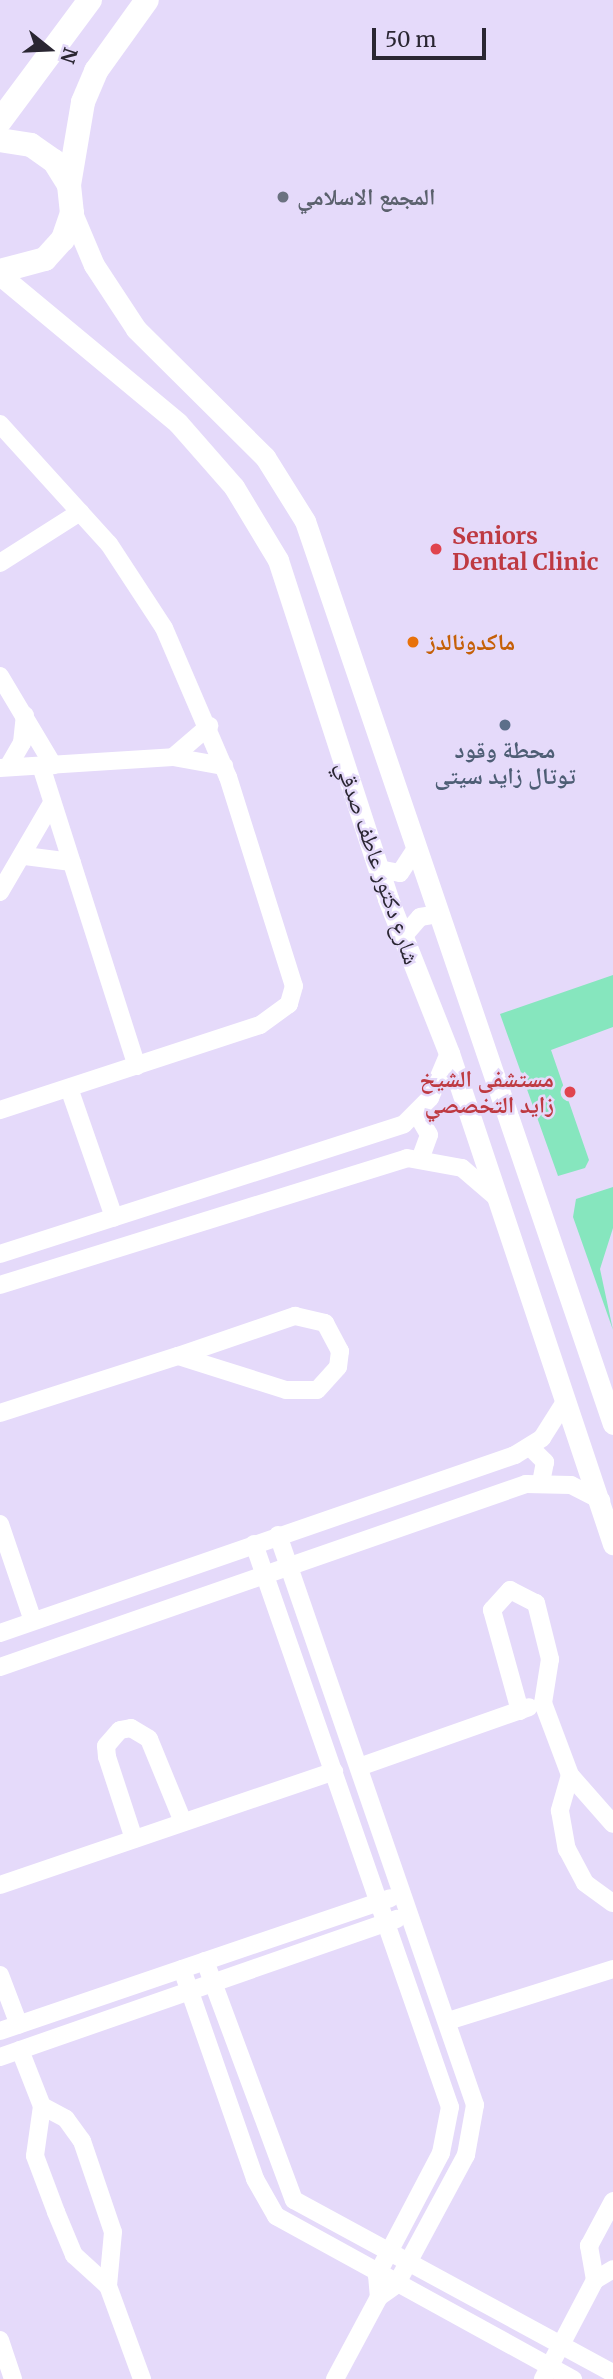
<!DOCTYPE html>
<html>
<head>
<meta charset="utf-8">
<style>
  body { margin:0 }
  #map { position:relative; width:613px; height:2379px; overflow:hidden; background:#e5dafa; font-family:Merriweather,"Noto Naskh Arabic",serif }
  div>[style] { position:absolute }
  .green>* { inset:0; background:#86e6be }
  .minor>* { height:18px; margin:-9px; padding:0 9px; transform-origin:9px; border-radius:9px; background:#fff }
  .tertiary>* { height:21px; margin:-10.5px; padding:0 10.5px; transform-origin:10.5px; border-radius:10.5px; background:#fff }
  .secondary>* { height:24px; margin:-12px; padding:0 12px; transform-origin:12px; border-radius:12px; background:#fff }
  .dots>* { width:19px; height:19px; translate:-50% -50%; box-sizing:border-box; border:4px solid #e5dafa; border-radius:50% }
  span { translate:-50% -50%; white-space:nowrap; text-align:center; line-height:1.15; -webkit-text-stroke:5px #e5dafa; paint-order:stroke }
  .worship-label { font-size:23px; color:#5b616d; font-weight:700 }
  .left { translate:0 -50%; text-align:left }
  .health-label { font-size:23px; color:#be3a42; font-weight:700 }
  .right { translate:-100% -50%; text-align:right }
  .food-label { font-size:23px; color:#c56008; font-weight:700 }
  .service-label { font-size:23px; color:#4e5e75; font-weight:700 }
  .street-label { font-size:23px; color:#2a2632 }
  .north { position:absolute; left:14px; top:14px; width:70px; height:70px; -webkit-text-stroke:5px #e5dafa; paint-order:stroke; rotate:108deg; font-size:19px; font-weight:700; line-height:28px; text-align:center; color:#2a2632 }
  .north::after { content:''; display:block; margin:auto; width:24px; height:32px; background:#2a2632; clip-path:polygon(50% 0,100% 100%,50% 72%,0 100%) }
  .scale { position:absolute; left:372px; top:28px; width:114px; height:32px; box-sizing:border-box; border:4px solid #2a2632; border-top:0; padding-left:9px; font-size:21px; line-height:24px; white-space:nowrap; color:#2a2632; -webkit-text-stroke:5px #e5dafa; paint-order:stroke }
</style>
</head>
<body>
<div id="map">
  <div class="green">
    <div style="clip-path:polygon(613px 975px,613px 1027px,551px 1050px,589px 1160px,585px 1168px,558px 1176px,500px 1014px)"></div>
    <div style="clip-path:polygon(613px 1187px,613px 1228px,600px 1269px,613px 1330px,573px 1217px,576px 1199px)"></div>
  </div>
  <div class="minor">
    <div style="left:0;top:424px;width:162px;rotate:47.8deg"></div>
    <div style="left:109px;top:544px;width:100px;rotate:56.8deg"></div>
    <div style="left:164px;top:628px;width:162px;rotate:66.8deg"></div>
    <div style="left:228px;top:777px;width:219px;rotate:72.5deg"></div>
    <div style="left:294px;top:986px;width:19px;rotate:106deg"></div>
    <div style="left:289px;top:1004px;width:36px;rotate:144deg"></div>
    <div style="left:260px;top:1025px;width:274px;rotate:161.9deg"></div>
    <div style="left:0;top:563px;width:95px;rotate:-32.5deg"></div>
    <div style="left:0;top:676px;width:104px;rotate:59.2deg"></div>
    <div style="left:173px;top:757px;width:48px;rotate:-40.7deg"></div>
    <div style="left:41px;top:766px;width:315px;rotate:72.3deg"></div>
    <div style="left:8px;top:767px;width:28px;rotate:-60deg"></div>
    <div style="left:22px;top:743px;width:28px;rotate:-84deg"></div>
    <div style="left:0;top:768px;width:173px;rotate:-3.6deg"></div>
    <div style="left:173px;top:757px;width:52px;rotate:10deg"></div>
    <div style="left:25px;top:856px;width:47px;rotate:7.3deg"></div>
    <div style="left:379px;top:869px;width:21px;rotate:11deg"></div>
    <div style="left:400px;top:873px;width:27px;rotate:-57deg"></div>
    <div style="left:0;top:892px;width:103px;rotate:-59.7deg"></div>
    <div style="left:401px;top:939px;width:29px;rotate:-49deg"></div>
    <div style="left:420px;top:917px;width:18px;rotate:-9deg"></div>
    <div style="left:69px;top:1088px;width:137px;rotate:70.8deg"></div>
    <div style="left:417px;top:1114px;width:24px;rotate:60deg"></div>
    <div style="left:429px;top:1135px;width:23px;rotate:110deg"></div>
    <div style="left:0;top:1254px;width:424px;rotate:-17.8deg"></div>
    <div style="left:404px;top:1124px;width:37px;rotate:-45deg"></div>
    <div style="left:430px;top:1098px;width:49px;rotate:-67.1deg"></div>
    <div style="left:0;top:1285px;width:426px;rotate:-17.3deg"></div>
    <div style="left:407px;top:1158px;width:56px;rotate:10.3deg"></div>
    <div style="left:462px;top:1168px;width:46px;rotate:40.6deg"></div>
    <div style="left:295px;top:1316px;width:31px;rotate:13deg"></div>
    <div style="left:325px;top:1323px;width:32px;rotate:62deg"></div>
    <div style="left:340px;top:1351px;width:16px;rotate:97deg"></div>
    <div style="left:338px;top:1367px;width:31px;rotate:132deg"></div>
    <div style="left:317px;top:1390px;width:31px;rotate:180deg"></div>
    <div style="left:286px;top:1390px;width:113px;rotate:-162.5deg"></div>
    <div style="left:178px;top:1356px;width:124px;rotate:-18.9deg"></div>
    <div style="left:0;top:1413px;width:187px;rotate:-17.8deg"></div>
    <div style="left:531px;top:1448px;width:20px;rotate:45deg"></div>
    <div style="left:545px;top:1462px;width:20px;rotate:101deg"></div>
    <div style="left:0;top:1524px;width:102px;rotate:71.2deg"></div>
    <div style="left:278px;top:1535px;width:603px;rotate:70.93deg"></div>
    <div style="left:475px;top:2105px;width:51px;rotate:100.2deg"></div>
    <div style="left:466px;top:2155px;width:148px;rotate:118.3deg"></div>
    <div style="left:396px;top:2285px;width:21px;rotate:145deg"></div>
    <div style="left:379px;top:2297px;width:93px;rotate:118.2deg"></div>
    <div style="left:254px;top:1544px;width:596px;rotate:70.81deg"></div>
    <div style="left:450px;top:2107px;width:47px;rotate:101.1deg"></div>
    <div style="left:441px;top:2153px;width:138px;rotate:117.7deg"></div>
    <div style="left:377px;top:2275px;width:22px;rotate:85deg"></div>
    <div style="left:0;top:1633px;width:545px;rotate:-19.07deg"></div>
    <div style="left:515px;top:1455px;width:32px;rotate:-32deg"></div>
    <div style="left:542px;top:1438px;width:45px;rotate:-57.7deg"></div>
    <div style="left:0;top:1667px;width:557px;rotate:-19.18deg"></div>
    <div style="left:526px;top:1484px;width:45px;rotate:1.3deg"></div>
    <div style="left:571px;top:1485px;width:34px;rotate:27deg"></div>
    <div style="left:520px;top:1711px;width:105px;rotate:-105.5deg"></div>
    <div style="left:492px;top:1610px;width:27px;rotate:-48deg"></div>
    <div style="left:510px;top:1590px;width:29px;rotate:27deg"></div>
    <div style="left:536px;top:1603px;width:58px;rotate:76deg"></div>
    <div style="left:550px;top:1659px;width:45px;rotate:99deg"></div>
    <div style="left:543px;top:1703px;width:77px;rotate:69.4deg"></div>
    <div style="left:570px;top:1775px;width:65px;rotate:48.7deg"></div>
    <div style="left:359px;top:1767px;width:180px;rotate:-19.4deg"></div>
    <div style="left:570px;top:1775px;width:37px;rotate:106deg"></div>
    <div style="left:560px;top:1811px;width:39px;rotate:80deg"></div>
    <div style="left:567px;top:1849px;width:38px;rotate:62deg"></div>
    <div style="left:585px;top:1883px;width:34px;rotate:36deg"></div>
    <div style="left:134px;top:1839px;width:86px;rotate:-108.2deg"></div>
    <div style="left:107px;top:1757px;width:11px;rotate:-95deg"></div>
    <div style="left:106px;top:1746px;width:21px;rotate:-49deg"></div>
    <div style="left:120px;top:1730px;width:11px;rotate:-10deg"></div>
    <div style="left:131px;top:1728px;width:21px;rotate:31deg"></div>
    <div style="left:149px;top:1739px;width:90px;rotate:67.7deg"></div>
    <div style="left:0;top:1885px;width:353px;rotate:-18.8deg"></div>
    <div style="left:205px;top:1961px;width:255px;rotate:69.6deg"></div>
    <div style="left:294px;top:2200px;width:363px;rotate:28.5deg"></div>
    <div style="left:182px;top:1969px;width:222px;rotate:70.8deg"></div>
    <div style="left:255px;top:2179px;width:43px;rotate:60.4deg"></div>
    <div style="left:276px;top:2216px;width:339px;rotate:28.8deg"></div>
    <div style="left:0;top:1975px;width:53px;rotate:69.2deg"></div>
    <div style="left:448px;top:2021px;width:173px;rotate:-17.5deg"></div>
    <div style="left:0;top:2031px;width:412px;rotate:-18.8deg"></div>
    <div style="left:20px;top:2050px;width:60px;rotate:68.6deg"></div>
    <div style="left:42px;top:2106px;width:50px;rotate:98deg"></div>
    <div style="left:35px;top:2156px;width:60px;rotate:69.4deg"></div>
    <div style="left:56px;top:2212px;width:47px;rotate:67.3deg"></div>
    <div style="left:74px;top:2255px;width:46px;rotate:42.4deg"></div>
    <div style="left:0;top:2057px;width:420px;rotate:-19.2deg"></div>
    <div style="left:42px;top:2106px;width:27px;rotate:28deg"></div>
    <div style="left:66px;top:2119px;width:27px;rotate:54deg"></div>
    <div style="left:82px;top:2141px;width:96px;rotate:71.2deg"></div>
    <div style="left:113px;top:2232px;width:54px;rotate:95.3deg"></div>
    <div style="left:108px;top:2286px;width:99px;rotate:69.9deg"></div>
    <div style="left:595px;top:2280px;width:35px;rotate:-100deg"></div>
    <div style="left:589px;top:2246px;width:51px;rotate:-61.9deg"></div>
    <div style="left:0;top:2340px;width:41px;rotate:71.6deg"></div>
    <div style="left:543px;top:2379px;width:112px;rotate:-62.3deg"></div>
    <div style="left:595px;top:2280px;width:21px;rotate:-31deg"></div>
  </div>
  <div class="tertiary">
    <div style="left:72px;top:213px;width:56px;rotate:67.1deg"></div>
    <div style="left:94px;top:265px;width:77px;rotate:56.7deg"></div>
    <div style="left:136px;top:329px;width:182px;rotate:44.8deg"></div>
    <div style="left:265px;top:457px;width:75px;rotate:58deg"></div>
    <div style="left:305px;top:521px;width:954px;rotate:71.17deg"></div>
    <div style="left:0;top:275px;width:231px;rotate:39.7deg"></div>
    <div style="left:178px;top:423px;width:85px;rotate:48.8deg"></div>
    <div style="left:234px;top:487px;width:85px;rotate:58.9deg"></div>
    <div style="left:278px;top:560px;width:356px;rotate:72deg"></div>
    <div style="left:388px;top:899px;width:166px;rotate:68.4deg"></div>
    <div style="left:449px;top:1053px;width:518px;rotate:71.53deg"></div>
  </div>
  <div class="secondary">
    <div style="left:0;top:121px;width:151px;rotate:-53.4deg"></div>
    <div style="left:0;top:140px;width:31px;rotate:9deg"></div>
    <div style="left:31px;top:145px;width:28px;rotate:35deg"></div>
    <div style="left:54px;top:161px;width:28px;rotate:58deg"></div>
    <div style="left:69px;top:185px;width:28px;rotate:84deg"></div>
    <div style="left:72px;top:213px;width:28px;rotate:109deg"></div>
    <div style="left:63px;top:239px;width:27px;rotate:132deg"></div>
    <div style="left:45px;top:259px;width:47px;rotate:165.1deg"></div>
    <div style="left:69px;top:185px;width:84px;rotate:-80.4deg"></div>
    <div style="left:83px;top:102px;width:34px;rotate:-67deg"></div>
    <div style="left:96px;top:71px;width:87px;rotate:-54.3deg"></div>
  </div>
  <div class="dots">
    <div style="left:283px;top:197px;background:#6b7280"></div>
    <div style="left:436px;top:549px;background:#e0444e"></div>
    <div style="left:413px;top:642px;background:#e8710a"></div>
    <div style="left:505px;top:725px;background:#5c6f8a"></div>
    <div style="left:570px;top:1092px;background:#e0444e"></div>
  </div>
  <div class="worship-label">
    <span class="left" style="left:297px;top:197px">المجمع الاسلامي</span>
  </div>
  <div class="health-label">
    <span class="left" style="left:452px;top:549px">Seniors<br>Dental Clinic</span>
    <span class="right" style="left:554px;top:1092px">مستشفى الشيخ<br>زايد التخصصي</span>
  </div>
  <div class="food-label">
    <span class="left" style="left:427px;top:642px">ماكدونالدز</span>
  </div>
  <div class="service-label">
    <span style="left:505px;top:763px">محطة وقود<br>توتال زايد سيتى</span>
  </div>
  <div class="street-label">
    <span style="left:378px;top:863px;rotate:71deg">شارع دكتور عاطف صدقي</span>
  </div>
  <div class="north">N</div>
  <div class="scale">50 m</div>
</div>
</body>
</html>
